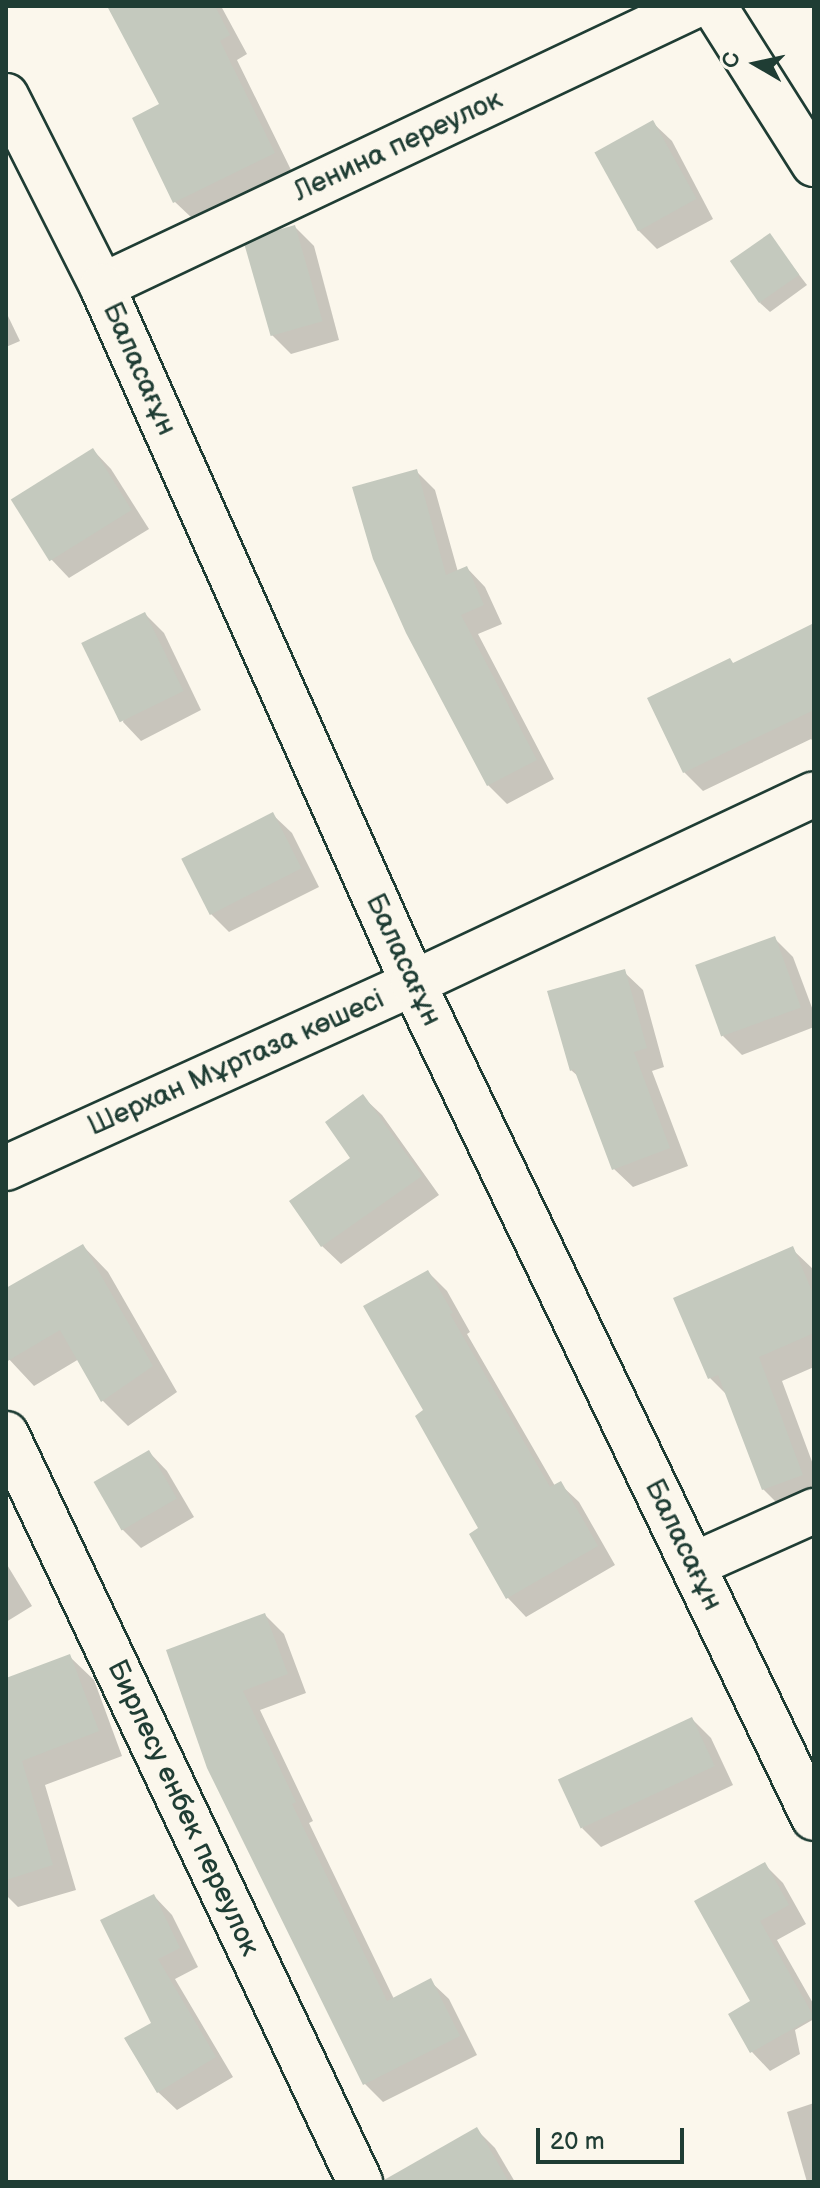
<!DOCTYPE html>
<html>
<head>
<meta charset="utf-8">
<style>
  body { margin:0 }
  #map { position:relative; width:820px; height:2188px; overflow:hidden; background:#fbf7ec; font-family:"Balsamiq Sans",sans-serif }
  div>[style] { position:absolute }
  .shadow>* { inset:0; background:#0003 }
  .building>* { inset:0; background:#c4c9be; transform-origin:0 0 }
  .roads { filter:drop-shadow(2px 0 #1f3d34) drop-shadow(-2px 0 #1f3d34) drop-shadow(0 2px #1f3d34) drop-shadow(0 -2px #1f3d34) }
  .street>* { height:44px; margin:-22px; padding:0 22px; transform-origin:22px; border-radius:22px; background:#fbf7ec }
  .secondary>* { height:44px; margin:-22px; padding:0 22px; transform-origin:22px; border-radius:22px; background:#fbf7ec }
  span { translate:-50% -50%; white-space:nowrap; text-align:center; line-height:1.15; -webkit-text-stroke:7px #fbf7ec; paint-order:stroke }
  .street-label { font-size:28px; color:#1f3d34 }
  .frame { position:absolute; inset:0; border:8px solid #1f3d34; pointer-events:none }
  .north { position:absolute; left:716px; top:24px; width:80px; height:80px; -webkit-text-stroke:6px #fbf7ec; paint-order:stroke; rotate:279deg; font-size:22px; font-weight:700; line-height:32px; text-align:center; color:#1f3d34 }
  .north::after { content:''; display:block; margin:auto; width:28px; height:36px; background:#1f3d34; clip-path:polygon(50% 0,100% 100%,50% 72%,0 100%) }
  .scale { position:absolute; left:536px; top:2128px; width:148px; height:36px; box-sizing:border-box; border:4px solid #1f3d34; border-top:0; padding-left:10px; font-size:24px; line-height:28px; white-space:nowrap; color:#1f3d34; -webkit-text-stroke:6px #fbf7ec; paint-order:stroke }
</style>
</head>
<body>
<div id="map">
  <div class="shadow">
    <div style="clip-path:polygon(108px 6px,221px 6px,247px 54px,237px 60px,292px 172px,194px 220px,175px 202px,162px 105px)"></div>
    <div style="clip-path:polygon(653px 123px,672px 141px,713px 219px,657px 249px,639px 231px)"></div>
    <div style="clip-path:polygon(295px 227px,314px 246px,339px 340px,291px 354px,272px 335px)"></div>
    <div style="clip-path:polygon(774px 242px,807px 285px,770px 312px,760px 303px)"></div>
    <div style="clip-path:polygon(6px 312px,20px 341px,6px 347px)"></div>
    <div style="clip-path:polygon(93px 450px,111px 469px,149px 529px,69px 578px,51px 559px,14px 500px)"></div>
    <div style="clip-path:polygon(417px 472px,435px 490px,458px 572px,467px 568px,485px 587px,502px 624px,478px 634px,554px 779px,507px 804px,488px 785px)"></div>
    <div style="clip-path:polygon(145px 614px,164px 633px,201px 710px,141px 741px,123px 722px)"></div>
    <div style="clip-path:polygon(814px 625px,814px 742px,811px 739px,703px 791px,684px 772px,734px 664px)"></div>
    <div style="clip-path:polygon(273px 815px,292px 833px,319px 887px,229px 932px,210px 913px)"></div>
    <div style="clip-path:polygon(774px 938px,793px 957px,814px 1013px,814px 1027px,742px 1055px,723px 1036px)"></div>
    <div style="clip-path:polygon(624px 972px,643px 990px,664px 1067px,652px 1071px,688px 1166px,633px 1187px,614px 1169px,580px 1078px,571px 1070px)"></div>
    <div style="clip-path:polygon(363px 1097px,382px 1115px,439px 1195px,341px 1264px,322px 1246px,353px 1158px)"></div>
    <div style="clip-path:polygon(83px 1246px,108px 1272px,177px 1392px,128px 1426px,103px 1401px,79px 1359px,34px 1386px,6px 1356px,6px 1291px)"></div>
    <div style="clip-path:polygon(792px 1249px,814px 1270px,814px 1367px,782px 1381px,814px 1467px,814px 1503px,787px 1513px,763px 1489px,729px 1397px,710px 1378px)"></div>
    <div style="clip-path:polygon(428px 1272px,447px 1291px,470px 1332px,467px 1334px,555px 1486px,560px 1484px,579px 1502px,615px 1565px,526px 1617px,508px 1598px,481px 1529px,426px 1411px)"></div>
    <div style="clip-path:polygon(149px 1452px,167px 1471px,194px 1517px,141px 1548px,122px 1529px)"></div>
    <div style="clip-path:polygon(6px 1563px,32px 1606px,6px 1622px)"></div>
    <div style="clip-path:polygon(265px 1615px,284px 1634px,306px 1693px,260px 1710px,313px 1821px,309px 1823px,394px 1999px,430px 1981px,449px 1999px,477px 2055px,383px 2102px,365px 2084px,209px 1767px)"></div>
    <div style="clip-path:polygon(69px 1656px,94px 1680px,122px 1756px,45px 1785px,76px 1890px,18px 1907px,6px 1895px,6px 1680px)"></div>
    <div style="clip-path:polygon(692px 1719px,711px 1738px,733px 1785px,601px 1847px,582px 1828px)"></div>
    <div style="clip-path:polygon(764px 1864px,783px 1883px,806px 1924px,777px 1940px,814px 2005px,814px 2019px,795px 2030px,800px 2054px,770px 2071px,752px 2052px,731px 2014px,753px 2002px)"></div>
    <div style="clip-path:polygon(154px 1896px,172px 1915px,198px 1967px,175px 1979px,233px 2077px,177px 2110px,158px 2092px,153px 2023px)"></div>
    <div style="clip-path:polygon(814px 2103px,814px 2182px,807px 2182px,787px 2112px)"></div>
    <div style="clip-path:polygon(476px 2129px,495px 2148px,515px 2182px,424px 2182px)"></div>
  </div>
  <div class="building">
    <div style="clip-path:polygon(107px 6px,215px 6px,230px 35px,220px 41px,275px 153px,173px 203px,132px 118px,159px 104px)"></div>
    <div style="left:653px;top:120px;width:90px;height:67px;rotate:61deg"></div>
    <div style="left:295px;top:225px;width:100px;height:54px;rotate:74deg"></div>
    <div style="left:770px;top:233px;width:51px;height:49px;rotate:55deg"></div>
    <div style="left:93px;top:448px;width:73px;height:97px;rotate:58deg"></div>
    <div style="clip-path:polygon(417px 469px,446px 575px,467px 566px,484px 605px,461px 615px,537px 760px,487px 786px,406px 633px,373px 559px,352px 487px)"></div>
    <div style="left:145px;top:612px;width:88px;height:71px;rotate:64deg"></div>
    <div style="clip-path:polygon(814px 623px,814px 710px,683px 773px,647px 698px,730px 658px,733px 663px)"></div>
    <div style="left:273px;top:812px;width:63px;height:103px;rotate:63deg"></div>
    <div style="left:775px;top:936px;width:76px;height:85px;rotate:70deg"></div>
    <div style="clip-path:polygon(625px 969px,647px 1048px,634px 1052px,670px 1148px,612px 1170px,574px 1069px,570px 1071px,547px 991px)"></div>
    <div style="clip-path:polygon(363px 1094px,422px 1176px,321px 1247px,289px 1201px,350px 1158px,325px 1122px)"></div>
    <div style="clip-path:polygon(83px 1244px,153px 1366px,101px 1402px,60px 1330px,6px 1362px,6px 1288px)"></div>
    <div style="clip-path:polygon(793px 1246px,814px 1296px,814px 1333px,759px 1357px,803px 1475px,762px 1490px,718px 1375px,708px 1379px,673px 1298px)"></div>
    <div style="clip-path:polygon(428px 1270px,453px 1313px,450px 1314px,550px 1487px,561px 1481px,598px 1546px,506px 1599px,469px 1534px,478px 1528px,415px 1416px,423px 1410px,363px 1306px)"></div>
    <div style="left:149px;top:1450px;width:56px;height:64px;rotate:60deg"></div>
    <div style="clip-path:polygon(265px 1613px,288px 1674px,243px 1691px,296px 1802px,292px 1804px,387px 2001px,431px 1978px,460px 2036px,363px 2085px,207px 1768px,166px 1650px)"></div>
    <div style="clip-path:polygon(70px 1654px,99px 1731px,22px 1761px,53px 1865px,6px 1880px,6px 1678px)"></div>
    <div style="left:692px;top:1717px;width:54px;height:148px;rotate:65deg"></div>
    <div style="clip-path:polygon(765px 1862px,789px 1905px,760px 1921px,814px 2017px,750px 2053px,728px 2014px,750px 2001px,694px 1901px)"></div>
    <div style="clip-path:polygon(154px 1894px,180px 1948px,158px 1959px,216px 2057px,157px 2093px,124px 2038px,151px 2023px,100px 1920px)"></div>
    <div style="clip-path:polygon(477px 2127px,509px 2182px,385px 2182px,384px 2180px)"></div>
  </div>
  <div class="roads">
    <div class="street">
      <div style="left:714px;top:6px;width:187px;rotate:57.7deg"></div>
      <div style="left:102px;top:286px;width:655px;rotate:-25.31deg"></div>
      <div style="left:6px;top:1434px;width:828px;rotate:64.67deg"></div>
      <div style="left:693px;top:1565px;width:133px;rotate:-24.1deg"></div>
    </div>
    <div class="secondary">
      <div style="left:6px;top:96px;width:213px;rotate:63.2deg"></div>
      <div style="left:102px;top:286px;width:763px;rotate:65.95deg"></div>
      <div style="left:413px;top:983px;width:926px;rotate:64.35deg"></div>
      <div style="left:6px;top:1168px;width:447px;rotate:-24.4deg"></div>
      <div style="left:413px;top:983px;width:443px;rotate:-25.2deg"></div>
    </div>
  </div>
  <div class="street-label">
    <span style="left:398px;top:146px;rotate:-25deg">Ленина переулок</span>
    <span style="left:139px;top:369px;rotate:66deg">Баласағұн</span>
    <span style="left:403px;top:960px;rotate:65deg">Баласағұн</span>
    <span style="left:236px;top:1063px;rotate:-24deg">Шерхан Мұртаза көшесі</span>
    <span style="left:683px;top:1545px;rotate:64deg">Баласағұн</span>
    <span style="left:183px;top:1808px;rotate:65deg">Бирлесу енбек переулок</span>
  </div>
  <div class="frame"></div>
  <div class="north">С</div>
  <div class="scale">20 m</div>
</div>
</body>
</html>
